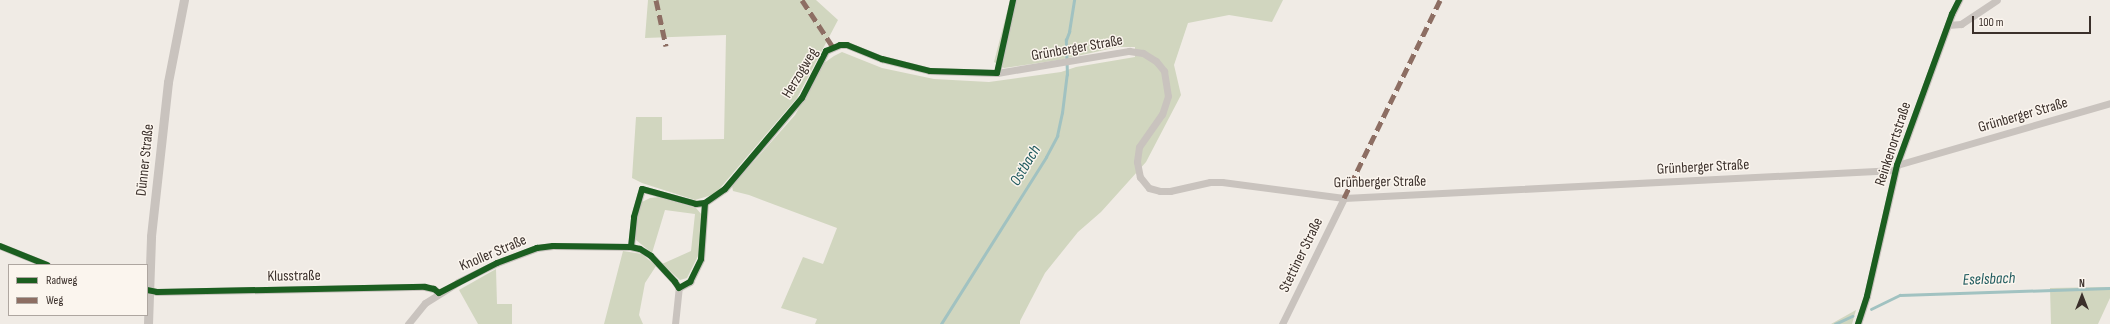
<!DOCTYPE html>
<html>
<head>
<meta charset="utf-8">
<style>
  body { margin:0 }
  #map { position:relative; width:2110px; height:324px; overflow:hidden; background:#f0ebe5; font-family:"Sofia Sans Condensed",sans-serif }
  div>[style] { position:absolute }
  .green>* { inset:0; background:#d1d6bf }
  .stream>* { height:2.5px; margin:-1.25px; padding:0 1.25px; transform-origin:1.25px; border-radius:1.25px; background:#a1c2c1 }
  .minor>* { height:7px; margin:-3.5px; padding:0 3.5px; transform-origin:3.5px; border-radius:3.5px; background:#c9c3be }
  .tertiary>* { height:9px; margin:-4.5px; padding:0 4.5px; transform-origin:4.5px; border-radius:4.5px; background:#c9c3be }
  .quiet>* { height:5px; margin-top:-2.5px; transform-origin:0; background:repeating-linear-gradient(90deg,#8d6e63 0 10px,transparent 0 15px) }
  .cycleway>* { height:6px; margin:-3px; padding:0 3px; transform-origin:3px; border-radius:3px; background:#1b5e20 }
  span { translate:-50% -50%; white-space:nowrap; text-align:center; line-height:1.15; -webkit-text-stroke:3px #fbf5ee; paint-order:stroke }
  .street-label { font-size:15px; color:#3b302b }
  .water-label { font-size:16px; color:#1f5a5e; font-style:italic }
  .legend { position:absolute; left:8px; top:264px; width:140px; height:52px; box-sizing:border-box; background:#fbf5ee; border:1px solid #aea6a0; margin:0; padding:5px 7px; list-style:none; font-size:12px; color:#3b302b }
  .legend li { display:flex; align-items:center; gap:8px; height:20px }
  .legend b { width:20px; border:1px solid #aea6a0 }
  .north { position:absolute; left:2062px; top:276px; width:40px; height:40px; -webkit-text-stroke:3px #fbf5ee; paint-order:stroke; rotate:0deg; font-size:11px; font-weight:700; line-height:16px; text-align:center; color:#3b302b }
  .north::after { content:''; display:block; margin:auto; width:14px; height:18px; background:#3b302b; clip-path:polygon(50% 0,100% 100%,50% 72%,0 100%) }
  .scale { position:absolute; left:1972px; top:16px; width:119px; height:18px; box-sizing:border-box; border:2px solid #3b302b; border-top:0; padding-left:5px; font-size:12px; line-height:14px; white-space:nowrap; color:#3b302b; -webkit-text-stroke:3px #fbf5ee; paint-order:stroke }
</style>
</head>
<body>
<div id="map">
  <div class="green">
    <div style="clip-path:polygon(648px 0,816px 0,838px 20px,797px 98px,715px 194px,695px 200px,642px 183px,632px 178px,636px 117px,662px 117px,662px 140px,724px 139px,726px 35px,645px 38px)"></div>
    <div style="clip-path:polygon(1010px 0,1283px 0,1272px 22px,1229px 15px,1188px 23px,1174px 65px,1181px 95px,1146px 162px,1101px 212px,1078px 232px,1045px 273px,1020px 321px,1020px 324px,815px 324px,817px 319px,781px 308px,803px 257px,823px 264px,837px 228px,749px 195px,733px 191px,732px 186px,795px 115px,824px 63px,834px 56px,842px 52px,882px 68px,934px 79px,989px 82px,1061px 72px,1076px 67px,1135px 57px,1135px 47px,1118px 47px,1059px 60px,1004px 68px,994px 62px)"></div>
    <div style="clip-path:polygon(659px 197px,696px 208px,702px 215px,699px 254px,687px 278px,680px 280px,662px 264px,691px 251px,695px 214px,665px 210px,652px 253px,636px 240px,635px 236px,637px 218px,642px 202px,650px 198px)"></div>
    <div style="clip-path:polygon(623px 251px,642px 254px,656px 266px,645px 283px,639px 315px,643px 324px,604px 324px)"></div>
    <div style="clip-path:polygon(496px 269px,497px 304px,512px 304px,512px 324px,478px 324px,459px 290px)"></div>
    <div style="clip-path:polygon(2110px 287px,2110px 298px,2098px 324px,2051px 324px,2050px 288px)"></div>
    <div style="clip-path:polygon(1856px 310px,1852px 324px,1831px 324px)"></div>
  </div>
  <div class="stream">
    <div style="left:1871px;top:309px;width:32px;rotate:-26deg"></div>
    <div style="left:1900px;top:295px;width:210px;rotate:-1.9deg"></div>
    <div style="left:941px;top:324px;width:197px;rotate:-57.8deg"></div>
    <div style="left:1046px;top:157px;width:24px;rotate:-62deg"></div>
    <div style="left:1057px;top:136px;width:24px;rotate:-78deg"></div>
    <div style="left:1062px;top:113px;width:38px;rotate:-83deg"></div>
    <div style="left:1067px;top:75px;width:35px;rotate:-92deg"></div>
    <div style="left:1066px;top:40px;width:9px;rotate:-69deg"></div>
    <div style="left:1069px;top:32px;width:32px;rotate:-81deg"></div>
    <div style="left:1835px;top:324px;width:19px;rotate:-25deg"></div>
  </div>
  <div class="minor">
    <div style="left:1948px;top:25px;width:13px;rotate:-4deg"></div>
    <div style="left:1961px;top:24px;width:43px;rotate:-33.7deg"></div>
    <div style="left:997px;top:73px;width:134px;rotate:-9.5deg"></div>
    <div style="left:1129px;top:51px;width:14px;rotate:8deg"></div>
    <div style="left:1143px;top:53px;width:15px;rotate:32deg"></div>
    <div style="left:1156px;top:61px;width:13px;rotate:51deg"></div>
    <div style="left:1164px;top:71px;width:25px;rotate:81deg"></div>
    <div style="left:1168px;top:96px;width:19px;rotate:108deg"></div>
    <div style="left:1162px;top:114px;width:40px;rotate:124.9deg"></div>
    <div style="left:1139px;top:147px;width:15px;rotate:98deg"></div>
    <div style="left:1137px;top:162px;width:15px;rotate:79deg"></div>
    <div style="left:1140px;top:177px;width:14px;rotate:51deg"></div>
    <div style="left:1149px;top:188px;width:11px;rotate:15deg"></div>
    <div style="left:1160px;top:191px;width:10px"></div>
    <div style="left:1170px;top:191px;width:41px;rotate:-12.7deg"></div>
    <div style="left:1210px;top:182px;width:12px"></div>
    <div style="left:1222px;top:182px;width:123px;rotate:7.5deg"></div>
    <div style="left:1344px;top:198px;width:552px;rotate:-2.91deg"></div>
    <div style="left:1897px;top:165px;width:222px;rotate:-16.2deg"></div>
    <div style="left:0;top:246px;width:51px;rotate:22deg"></div>
    <div style="left:631px;top:247px;width:30px;rotate:-84deg"></div>
    <div style="left:634px;top:217px;width:29px;rotate:-74deg"></div>
    <div style="left:642px;top:189px;width:56px;rotate:15.5deg"></div>
    <div style="left:696px;top:204px;width:9px;rotate:-6deg"></div>
    <div style="left:679px;top:288px;width:13px;rotate:-29deg"></div>
    <div style="left:690px;top:282px;width:25px;rotate:-64deg"></div>
    <div style="left:701px;top:259px;width:56px;rotate:-85.9deg"></div>
    <div style="left:705px;top:203px;width:24px;rotate:-35deg"></div>
    <div style="left:725px;top:189px;width:119px;rotate:-49.8deg"></div>
    <div style="left:802px;top:98px;width:53px;rotate:-62.9deg"></div>
    <div style="left:826px;top:51px;width:15px;rotate:-23deg"></div>
    <div style="left:840px;top:45px;width:7px"></div>
    <div style="left:847px;top:45px;width:38px;rotate:22deg"></div>
    <div style="left:882px;top:59px;width:49px;rotate:14deg"></div>
    <div style="left:930px;top:71px;width:67px;rotate:1.7deg"></div>
    <div style="left:997px;top:73px;width:75px;rotate:-77.6deg"></div>
    <div style="left:147px;top:290px;width:10px;rotate:11deg"></div>
    <div style="left:157px;top:292px;width:268px;rotate:-1.1deg"></div>
    <div style="left:425px;top:287px;width:9px;rotate:13deg"></div>
    <div style="left:434px;top:289px;width:6px;rotate:39deg"></div>
    <div style="left:408px;top:324px;width:27px;rotate:-51deg"></div>
    <div style="left:425px;top:303px;width:39px;rotate:-32deg"></div>
    <div style="left:458px;top:282px;width:43px;rotate:-26deg"></div>
    <div style="left:497px;top:263px;width:43px;rotate:-20.6deg"></div>
    <div style="left:537px;top:248px;width:16px;rotate:-7deg"></div>
    <div style="left:553px;top:246px;width:78px;rotate:0.7deg"></div>
    <div style="left:631px;top:247px;width:9px;rotate:13deg"></div>
    <div style="left:640px;top:249px;width:13px;rotate:32deg"></div>
    <div style="left:651px;top:256px;width:35px;rotate:47deg"></div>
    <div style="left:675px;top:282px;width:7px;rotate:56deg"></div>
    <div style="left:675px;top:324px;width:36px;rotate:-84deg"></div>
    <div style="left:1282px;top:324px;width:140px;rotate:-63.8deg"></div>
    <div style="left:1858px;top:324px;width:29px;rotate:-72deg"></div>
    <div style="left:1867px;top:296px;width:134px;rotate:-77.1deg"></div>
    <div style="left:1897px;top:165px;width:161px;rotate:-70deg"></div>
    <div style="left:1952px;top:14px;width:16px;rotate:-63deg"></div>
  </div>
  <div class="tertiary">
    <div style="left:148px;top:324px;width:88px;rotate:-88deg"></div>
    <div style="left:151px;top:236px;width:155px;rotate:-83.7deg"></div>
    <div style="left:168px;top:82px;width:84px;rotate:-79deg"></div>
  </div>
  <div class="quiet">
    <div style="left:656px;top:0;width:47px;rotate:77.7deg"></div>
    <div style="left:802px;top:0;width:56px;rotate:56.6deg"></div>
    <div style="left:1344px;top:198px;width:220px;rotate:-64.1deg"></div>
  </div>
  <div class="cycleway">
    <div style="left:0;top:246px;width:51px;rotate:22deg"></div>
    <div style="left:631px;top:247px;width:30px;rotate:-84deg"></div>
    <div style="left:634px;top:217px;width:29px;rotate:-74deg"></div>
    <div style="left:642px;top:189px;width:56px;rotate:15.5deg"></div>
    <div style="left:696px;top:204px;width:9px;rotate:-6deg"></div>
    <div style="left:679px;top:288px;width:13px;rotate:-29deg"></div>
    <div style="left:690px;top:282px;width:25px;rotate:-64deg"></div>
    <div style="left:701px;top:259px;width:56px;rotate:-85.9deg"></div>
    <div style="left:705px;top:203px;width:24px;rotate:-35deg"></div>
    <div style="left:725px;top:189px;width:119px;rotate:-49.8deg"></div>
    <div style="left:802px;top:98px;width:53px;rotate:-62.9deg"></div>
    <div style="left:826px;top:51px;width:15px;rotate:-23deg"></div>
    <div style="left:840px;top:45px;width:7px"></div>
    <div style="left:847px;top:45px;width:38px;rotate:22deg"></div>
    <div style="left:882px;top:59px;width:49px;rotate:14deg"></div>
    <div style="left:930px;top:71px;width:67px;rotate:1.7deg"></div>
    <div style="left:997px;top:73px;width:75px;rotate:-77.6deg"></div>
    <div style="left:147px;top:290px;width:10px;rotate:11deg"></div>
    <div style="left:157px;top:292px;width:268px;rotate:-1.1deg"></div>
    <div style="left:425px;top:287px;width:9px;rotate:13deg"></div>
    <div style="left:434px;top:289px;width:6px;rotate:39deg"></div>
    <div style="left:439px;top:293px;width:65px;rotate:-27.3deg"></div>
    <div style="left:497px;top:263px;width:43px;rotate:-20.6deg"></div>
    <div style="left:537px;top:248px;width:16px;rotate:-7deg"></div>
    <div style="left:553px;top:246px;width:78px;rotate:0.7deg"></div>
    <div style="left:631px;top:247px;width:9px;rotate:13deg"></div>
    <div style="left:640px;top:249px;width:13px;rotate:32deg"></div>
    <div style="left:651px;top:256px;width:35px;rotate:47deg"></div>
    <div style="left:675px;top:282px;width:7px;rotate:56deg"></div>
    <div style="left:1858px;top:324px;width:29px;rotate:-72deg"></div>
    <div style="left:1867px;top:296px;width:134px;rotate:-77.1deg"></div>
    <div style="left:1897px;top:165px;width:161px;rotate:-70deg"></div>
    <div style="left:1952px;top:14px;width:16px;rotate:-63deg"></div>
  </div>
  <div class="street-label">
    <span style="left:1077px;top:48px;rotate:-10deg">Grünberger Straße</span>
    <span style="left:800px;top:73px;rotate:-59deg">Herzogweg</span>
    <span style="left:2023px;top:115px;rotate:-16deg">Grünberger Straße</span>
    <span style="left:1893px;top:144px;rotate:-72deg">Reinkenortstraße</span>
    <span style="left:145px;top:160px;rotate:-84deg">Dünner Straße</span>
    <span style="left:1703px;top:167px;rotate:-3deg">Grünberger Straße</span>
    <span style="left:1380px;top:182px;rotate:-1deg">Grünberger Straße</span>
    <span style="left:493px;top:253px;rotate:-23deg">Knoller Straße</span>
    <span style="left:1301px;top:255px;rotate:-64deg">Stettiner Straße</span>
    <span style="left:294px;top:276px;rotate:-1deg">Klusstraße</span>
  </div>
  <div class="water-label">
    <span style="left:1026px;top:166px;rotate:-59deg">Ostbach</span>
    <span style="left:1989px;top:280px;rotate:-2deg">Eselsbach</span>
  </div>
  <ul class="legend">
  <li><b style="height:5px;background:#1b5e20"></b>Radweg</li>
  <li><b style="height:5px;background:#8d6e63"></b>Weg</li>
  </ul>
  <div class="north">N</div>
  <div class="scale">100 m</div>
</div>
</body>
</html>
